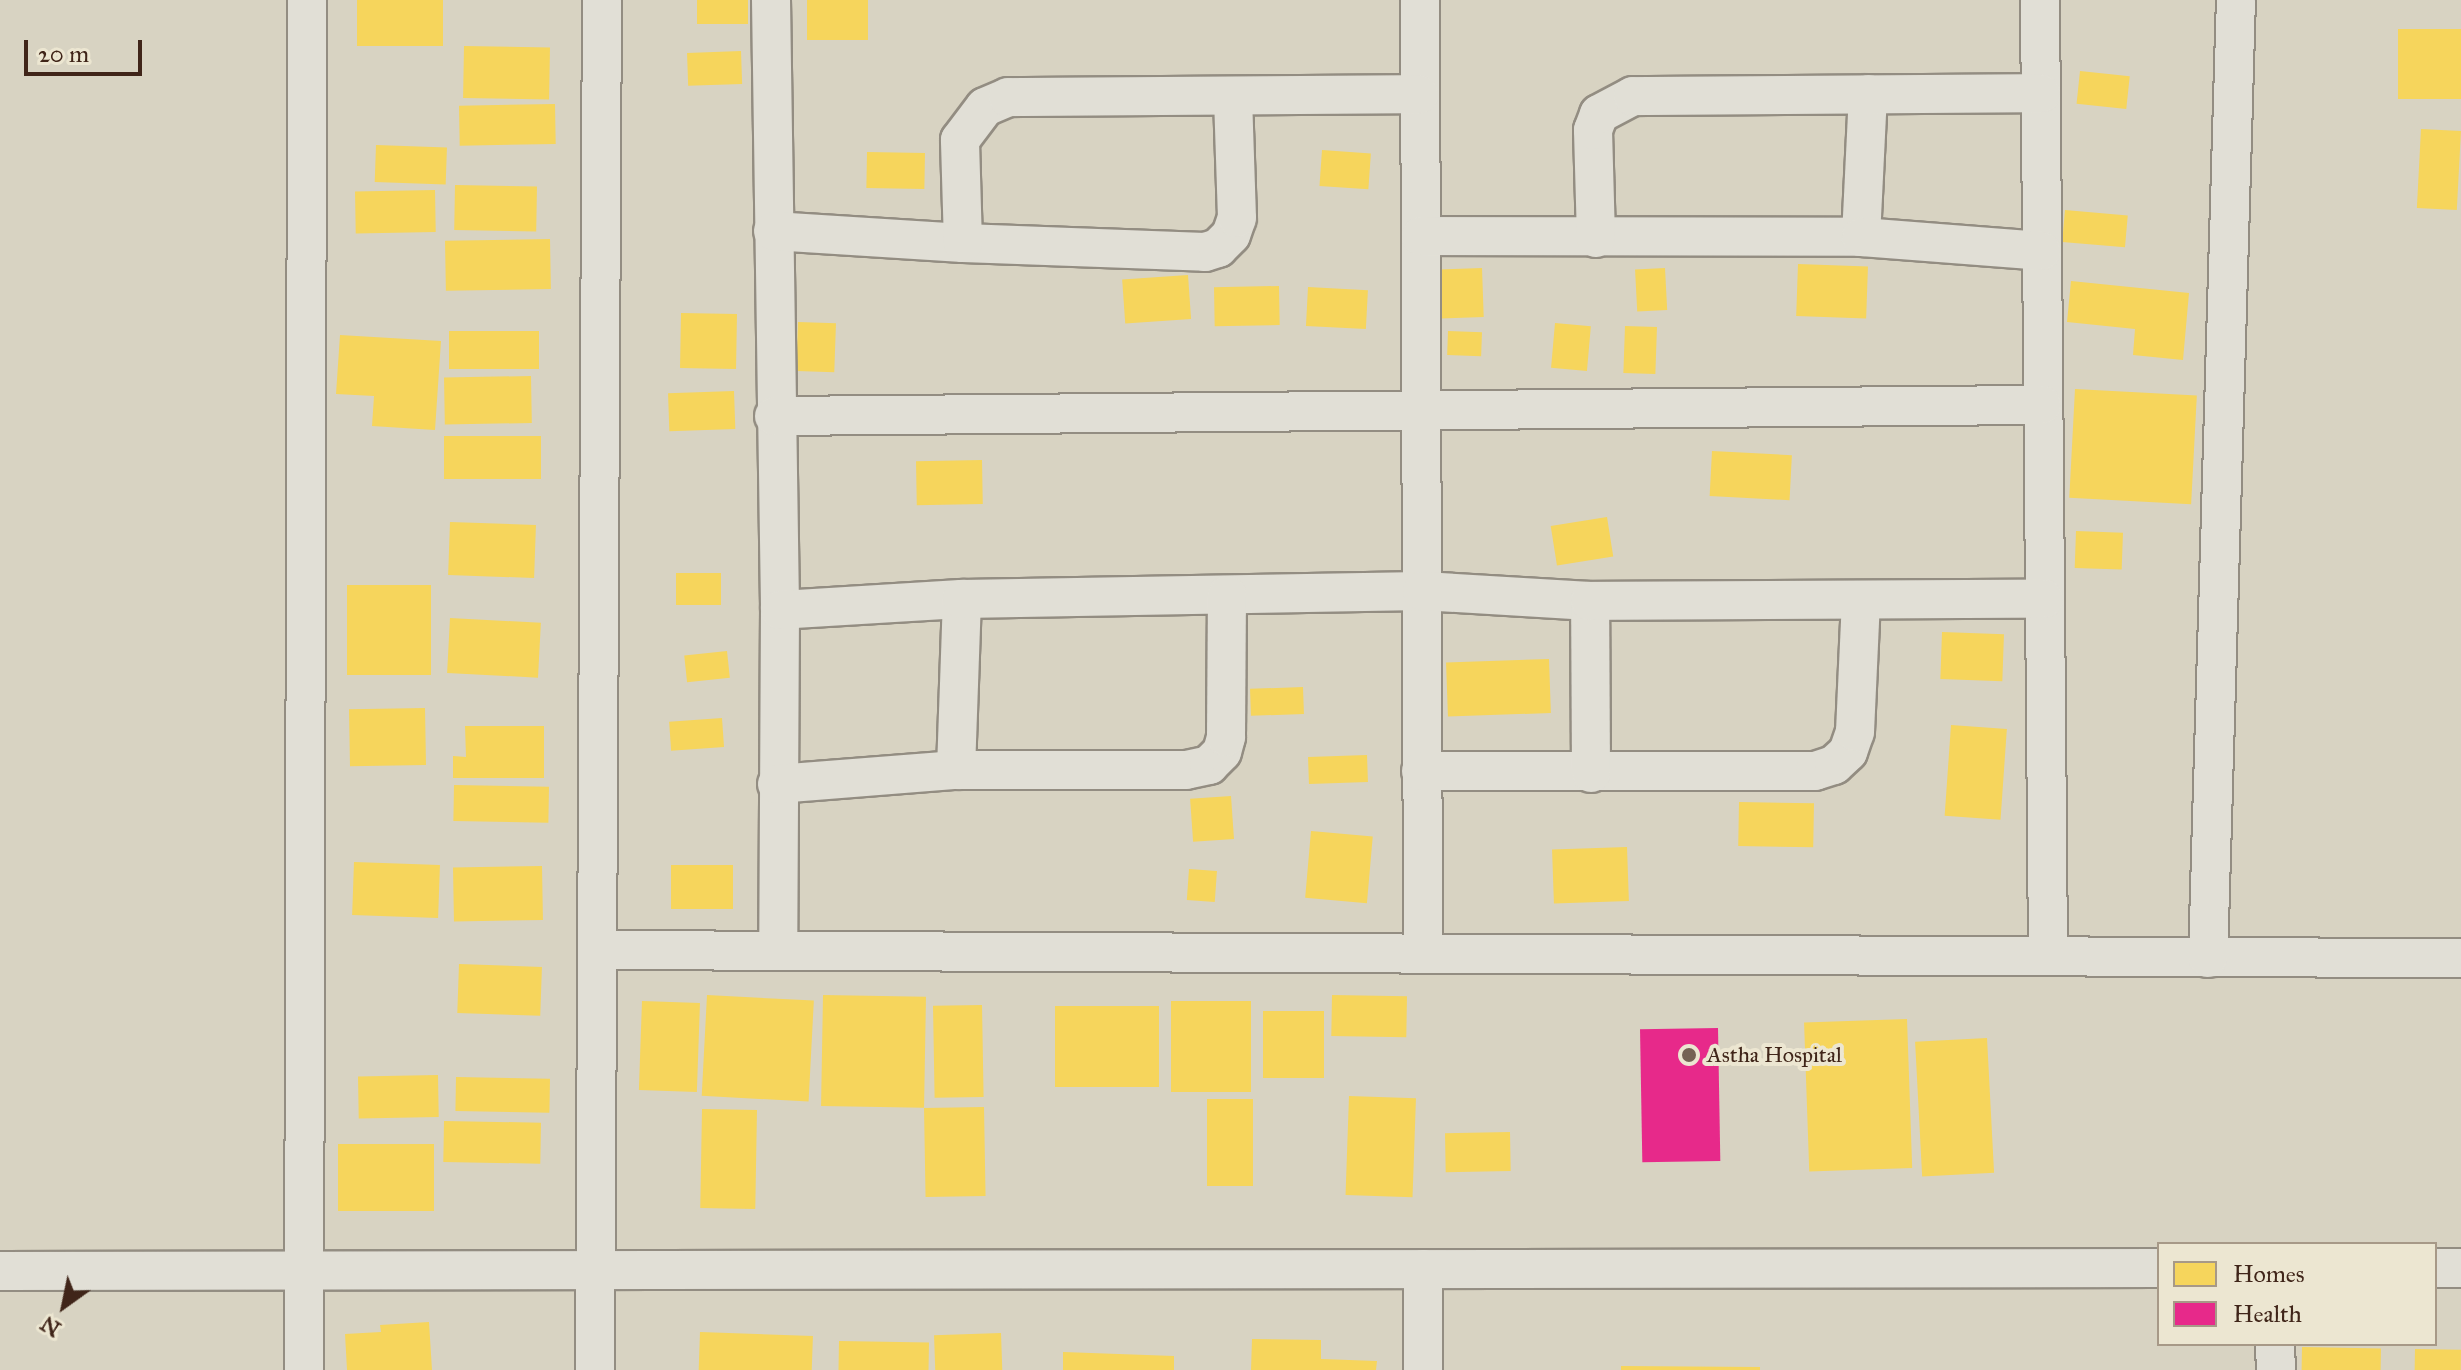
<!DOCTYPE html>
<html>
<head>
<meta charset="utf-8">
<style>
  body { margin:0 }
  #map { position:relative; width:2461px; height:1370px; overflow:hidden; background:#d8d3c2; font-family:"IM FELL Great Primer",serif }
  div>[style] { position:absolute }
  .homes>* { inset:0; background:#f6d55c; transform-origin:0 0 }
  .health>* { inset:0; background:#e7298a; transform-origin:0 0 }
  .roads { filter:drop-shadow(2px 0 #938d82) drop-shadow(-2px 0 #938d82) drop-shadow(0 2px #938d82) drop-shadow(0 -2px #938d82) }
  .street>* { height:38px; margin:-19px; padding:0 19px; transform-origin:19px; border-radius:19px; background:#e1dfd6 }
  .dots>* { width:22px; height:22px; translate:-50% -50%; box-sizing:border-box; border:4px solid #ece6d1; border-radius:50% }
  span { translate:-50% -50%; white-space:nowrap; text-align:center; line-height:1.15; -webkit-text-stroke:8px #ece6d1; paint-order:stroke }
  .poi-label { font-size:22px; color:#402519 }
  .left { translate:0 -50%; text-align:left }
  .legend { position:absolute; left:2157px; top:1242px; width:280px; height:104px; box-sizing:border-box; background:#ece6d1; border:2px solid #a79987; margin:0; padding:10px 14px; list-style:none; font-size:24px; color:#402519 }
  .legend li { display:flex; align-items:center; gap:16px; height:40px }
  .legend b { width:40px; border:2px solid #a79987 }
  .north { position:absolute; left:24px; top:1266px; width:80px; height:80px; -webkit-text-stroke:6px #ece6d1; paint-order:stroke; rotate:213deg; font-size:22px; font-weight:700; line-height:32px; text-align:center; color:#402519 }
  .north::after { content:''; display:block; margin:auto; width:28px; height:36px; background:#402519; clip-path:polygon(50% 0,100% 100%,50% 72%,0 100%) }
  .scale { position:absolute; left:24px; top:40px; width:118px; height:36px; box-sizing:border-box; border:4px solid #402519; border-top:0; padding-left:10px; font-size:24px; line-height:28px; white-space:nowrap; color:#402519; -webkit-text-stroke:6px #ece6d1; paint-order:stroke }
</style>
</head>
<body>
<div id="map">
  <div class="homes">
    <div style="left:357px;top:0;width:86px;height:46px"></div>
    <div style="left:697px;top:0;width:51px;height:24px"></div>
    <div style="left:807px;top:0;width:61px;height:40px"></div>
    <div style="left:2461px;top:29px;width:70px;height:63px;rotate:90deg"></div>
    <div style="left:464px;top:46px;width:86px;height:52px;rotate:1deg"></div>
    <div style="left:741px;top:51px;width:33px;height:54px;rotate:88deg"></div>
    <div style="left:2080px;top:71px;width:50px;height:33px;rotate:6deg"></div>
    <div style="left:555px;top:104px;width:40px;height:96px;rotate:89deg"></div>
    <div style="left:2421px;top:129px;width:40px;height:79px;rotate:3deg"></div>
    <div style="left:376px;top:145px;width:71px;height:37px;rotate:2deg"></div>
    <div style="left:1322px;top:150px;width:49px;height:36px;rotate:4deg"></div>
    <div style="left:867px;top:152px;width:58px;height:36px;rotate:1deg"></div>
    <div style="left:455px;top:185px;width:82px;height:45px;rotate:1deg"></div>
    <div style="left:435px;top:190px;width:42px;height:80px;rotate:89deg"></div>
    <div style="left:2065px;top:210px;width:63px;height:32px;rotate:5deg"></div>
    <div style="left:550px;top:239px;width:50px;height:105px;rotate:89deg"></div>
    <div style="left:1798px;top:264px;width:70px;height:52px;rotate:2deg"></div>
    <div style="left:1482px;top:268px;width:49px;height:43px;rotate:88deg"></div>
    <div style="left:1665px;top:268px;width:42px;height:30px;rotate:87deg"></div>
    <div style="left:1188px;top:275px;width:44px;height:66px;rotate:86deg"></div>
    <div style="clip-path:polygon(2071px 281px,2189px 293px,2183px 360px,2133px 355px,2135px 329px,2067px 322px)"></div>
    <div style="left:1279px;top:286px;width:39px;height:65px;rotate:89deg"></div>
    <div style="left:1308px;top:287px;width:60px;height:39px;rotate:3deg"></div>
    <div style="left:681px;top:313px;width:56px;height:55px;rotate:1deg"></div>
    <div style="left:798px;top:322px;width:38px;height:49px;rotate:2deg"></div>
    <div style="left:1555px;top:323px;width:36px;height:45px;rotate:5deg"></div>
    <div style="left:1625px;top:326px;width:32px;height:47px;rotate:2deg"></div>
    <div style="left:449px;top:331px;width:90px;height:38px"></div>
    <div style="left:1448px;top:331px;width:34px;height:24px;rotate:2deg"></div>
    <div style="clip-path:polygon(340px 335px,441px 341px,435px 430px,372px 426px,374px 396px,336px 394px)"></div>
    <div style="left:531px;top:376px;width:47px;height:87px;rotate:89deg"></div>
    <div style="left:2075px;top:389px;width:122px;height:109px;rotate:3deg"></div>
    <div style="left:734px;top:391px;width:38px;height:66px;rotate:88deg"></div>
    <div style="left:444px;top:436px;width:97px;height:43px"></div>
    <div style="left:1712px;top:451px;width:80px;height:45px;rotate:3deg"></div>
    <div style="left:982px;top:460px;width:44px;height:66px;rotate:89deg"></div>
    <div style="left:1607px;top:517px;width:40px;height:57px;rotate:81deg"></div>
    <div style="left:450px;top:522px;width:86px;height:53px;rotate:2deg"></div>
    <div style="left:2076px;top:531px;width:47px;height:37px;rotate:2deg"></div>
    <div style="left:676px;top:573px;width:45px;height:32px"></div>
    <div style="left:347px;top:585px;width:84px;height:90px"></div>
    <div style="left:450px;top:618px;width:91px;height:55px;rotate:3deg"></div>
    <div style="left:1942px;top:632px;width:62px;height:47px;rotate:2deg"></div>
    <div style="left:727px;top:651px;width:27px;height:43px;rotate:84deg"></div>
    <div style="left:1549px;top:659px;width:54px;height:103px;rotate:88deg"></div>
    <div style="left:1303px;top:687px;width:27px;height:53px;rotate:88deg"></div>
    <div style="left:425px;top:708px;width:57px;height:76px;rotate:89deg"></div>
    <div style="left:722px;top:718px;width:29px;height:53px;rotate:86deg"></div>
    <div style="left:1951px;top:725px;width:56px;height:91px;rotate:4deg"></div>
    <div style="clip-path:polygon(465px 726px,544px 726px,544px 778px,453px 778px,453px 756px,466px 757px)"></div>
    <div style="left:1367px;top:755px;width:27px;height:59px;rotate:88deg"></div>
    <div style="left:454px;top:785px;width:95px;height:36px;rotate:1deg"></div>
    <div style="left:1231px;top:796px;width:43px;height:41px;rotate:86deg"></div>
    <div style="left:1739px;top:802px;width:75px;height:44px;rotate:1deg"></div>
    <div style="left:1311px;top:831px;width:62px;height:67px;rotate:5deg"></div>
    <div style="left:1627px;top:847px;width:54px;height:75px;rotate:88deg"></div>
    <div style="left:354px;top:862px;width:86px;height:53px;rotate:2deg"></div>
    <div style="left:733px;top:865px;width:44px;height:62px;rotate:90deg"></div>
    <div style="left:542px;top:866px;width:54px;height:89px;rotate:89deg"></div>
    <div style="left:1189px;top:869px;width:28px;height:31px;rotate:4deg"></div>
    <div style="left:459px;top:964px;width:83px;height:49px;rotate:2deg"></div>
    <div style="left:707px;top:995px;width:107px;height:101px;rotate:3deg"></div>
    <div style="left:823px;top:995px;width:103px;height:111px;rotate:1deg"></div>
    <div style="left:1332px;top:995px;width:75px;height:41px;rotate:1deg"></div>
    <div style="left:642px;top:1001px;width:58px;height:89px;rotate:2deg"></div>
    <div style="left:1171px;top:1001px;width:80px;height:91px"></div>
    <div style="left:982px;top:1005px;width:92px;height:49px;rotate:89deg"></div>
    <div style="left:1055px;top:1006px;width:104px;height:81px"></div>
    <div style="left:1263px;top:1011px;width:61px;height:67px"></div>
    <div style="left:1907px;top:1019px;width:149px;height:103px;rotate:88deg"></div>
    <div style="left:1987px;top:1038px;width:135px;height:72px;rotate:87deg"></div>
    <div style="left:438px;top:1075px;width:42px;height:80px;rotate:89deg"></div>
    <div style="left:456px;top:1077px;width:94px;height:34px;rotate:1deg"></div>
    <div style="left:1349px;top:1096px;width:67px;height:99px;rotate:2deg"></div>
    <div style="left:1207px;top:1099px;width:46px;height:87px"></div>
    <div style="left:984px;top:1107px;width:89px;height:60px;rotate:89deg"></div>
    <div style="left:702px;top:1109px;width:55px;height:99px;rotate:1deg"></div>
    <div style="left:444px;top:1121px;width:97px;height:41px;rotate:1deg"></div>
    <div style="left:1510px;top:1132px;width:39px;height:65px;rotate:89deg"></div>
    <div style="left:338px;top:1144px;width:96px;height:67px"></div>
    <div style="clip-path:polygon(429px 1322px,432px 1370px,347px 1370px,345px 1334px,381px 1332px,380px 1325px)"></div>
    <div style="left:700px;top:1332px;width:113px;height:38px;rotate:2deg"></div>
    <div style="left:1001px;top:1333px;width:37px;height:67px;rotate:88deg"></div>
    <div style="clip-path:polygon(1252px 1339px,1321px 1340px,1321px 1359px,1377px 1361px,1376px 1370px,1251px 1370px)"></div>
    <div style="left:839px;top:1341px;width:90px;height:29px;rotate:1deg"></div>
    <div style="left:2302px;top:1347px;width:79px;height:23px;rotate:1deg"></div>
    <div style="left:2415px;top:1349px;width:46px;height:21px;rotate:1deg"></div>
    <div style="clip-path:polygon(1063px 1352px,1174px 1356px,1174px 1370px,1063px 1370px)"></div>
    <div style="clip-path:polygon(1621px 1366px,1760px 1367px,1760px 1370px,1621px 1370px)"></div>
  </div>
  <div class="health">
    <div style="left:1718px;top:1028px;width:133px;height:78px;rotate:89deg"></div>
  </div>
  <div class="roads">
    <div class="street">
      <div style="left:771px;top:0;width:610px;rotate:89.15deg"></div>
      <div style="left:780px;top:610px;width:340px;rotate:90.3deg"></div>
      <div style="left:1420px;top:0;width:952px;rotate:89.82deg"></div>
      <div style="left:2040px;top:0;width:955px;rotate:89.52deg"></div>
      <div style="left:773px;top:231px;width:190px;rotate:3.6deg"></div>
      <div style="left:963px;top:243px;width:242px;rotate:2.1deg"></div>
      <div style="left:1205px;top:252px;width:14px;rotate:-17deg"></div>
      <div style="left:1218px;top:248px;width:18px;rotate:-45deg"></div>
      <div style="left:1231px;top:235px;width:18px;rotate:-71deg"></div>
      <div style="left:1237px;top:218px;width:121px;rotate:-91.9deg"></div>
      <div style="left:1421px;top:236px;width:440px;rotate:0.1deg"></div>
      <div style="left:1861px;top:237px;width:143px;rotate:-87.2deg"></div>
      <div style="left:1861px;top:237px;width:181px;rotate:4.4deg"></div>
      <div style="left:1596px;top:238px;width:108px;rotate:-91.6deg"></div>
      <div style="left:1593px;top:130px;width:17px;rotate:-69deg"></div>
      <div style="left:1599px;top:114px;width:38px;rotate:-28deg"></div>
      <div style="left:1633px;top:96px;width:408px;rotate:-0.4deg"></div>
      <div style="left:963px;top:243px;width:103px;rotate:-91.7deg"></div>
      <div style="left:960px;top:140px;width:41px;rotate:-52.9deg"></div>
      <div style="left:985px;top:107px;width:25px;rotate:-23deg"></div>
      <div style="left:1008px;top:97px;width:411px;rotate:-0.4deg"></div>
      <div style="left:774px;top:416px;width:1268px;rotate:-0.5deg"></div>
      <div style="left:780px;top:610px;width:182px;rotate:-3.5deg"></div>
      <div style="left:956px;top:770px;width:171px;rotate:-88deg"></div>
      <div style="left:962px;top:599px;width:460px;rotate:-1deg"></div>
      <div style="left:1422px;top:591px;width:168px;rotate:3.4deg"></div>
      <div style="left:1421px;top:771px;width:394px"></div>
      <div style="left:1815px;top:771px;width:20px;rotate:-18deg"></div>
      <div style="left:1834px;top:765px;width:19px;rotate:-43deg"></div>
      <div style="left:1848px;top:752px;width:21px;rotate:-71deg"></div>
      <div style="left:1855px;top:732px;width:132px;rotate:-87.4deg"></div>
      <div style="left:1591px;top:773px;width:172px;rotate:-90.3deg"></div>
      <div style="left:1590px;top:601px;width:454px;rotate:-0.3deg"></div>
      <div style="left:777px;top:784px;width:180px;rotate:-4.5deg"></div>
      <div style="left:956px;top:770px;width:230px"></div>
      <div style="left:1186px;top:770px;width:24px;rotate:-12deg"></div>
      <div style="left:1209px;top:765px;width:18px;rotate:-45deg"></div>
      <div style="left:1222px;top:752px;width:16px;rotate:-75deg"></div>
      <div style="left:1226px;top:737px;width:142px;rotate:-89.6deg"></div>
      <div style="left:597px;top:950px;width:1864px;rotate:0.25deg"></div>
      <div style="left:2208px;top:958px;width:958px;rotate:-88.33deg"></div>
      <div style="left:2435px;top:1268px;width:26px"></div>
      <div style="left:0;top:1271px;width:2159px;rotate:-0.08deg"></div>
      <div style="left:2275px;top:1344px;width:26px;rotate:88deg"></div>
      <div style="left:304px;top:1370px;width:1370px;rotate:-89.87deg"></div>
      <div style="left:595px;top:1370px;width:1370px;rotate:-89.71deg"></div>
      <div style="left:1423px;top:1370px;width:101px;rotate:-90deg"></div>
    </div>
  </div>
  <div class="dots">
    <div style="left:1689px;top:1055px;background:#756254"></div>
  </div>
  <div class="poi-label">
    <span class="left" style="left:1707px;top:1055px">Astha Hospital</span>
  </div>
  <ul class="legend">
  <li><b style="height:22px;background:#f6d55c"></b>Homes</li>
  <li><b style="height:22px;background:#e7298a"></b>Health</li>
  </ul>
  <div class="north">N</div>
  <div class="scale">20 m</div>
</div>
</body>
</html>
